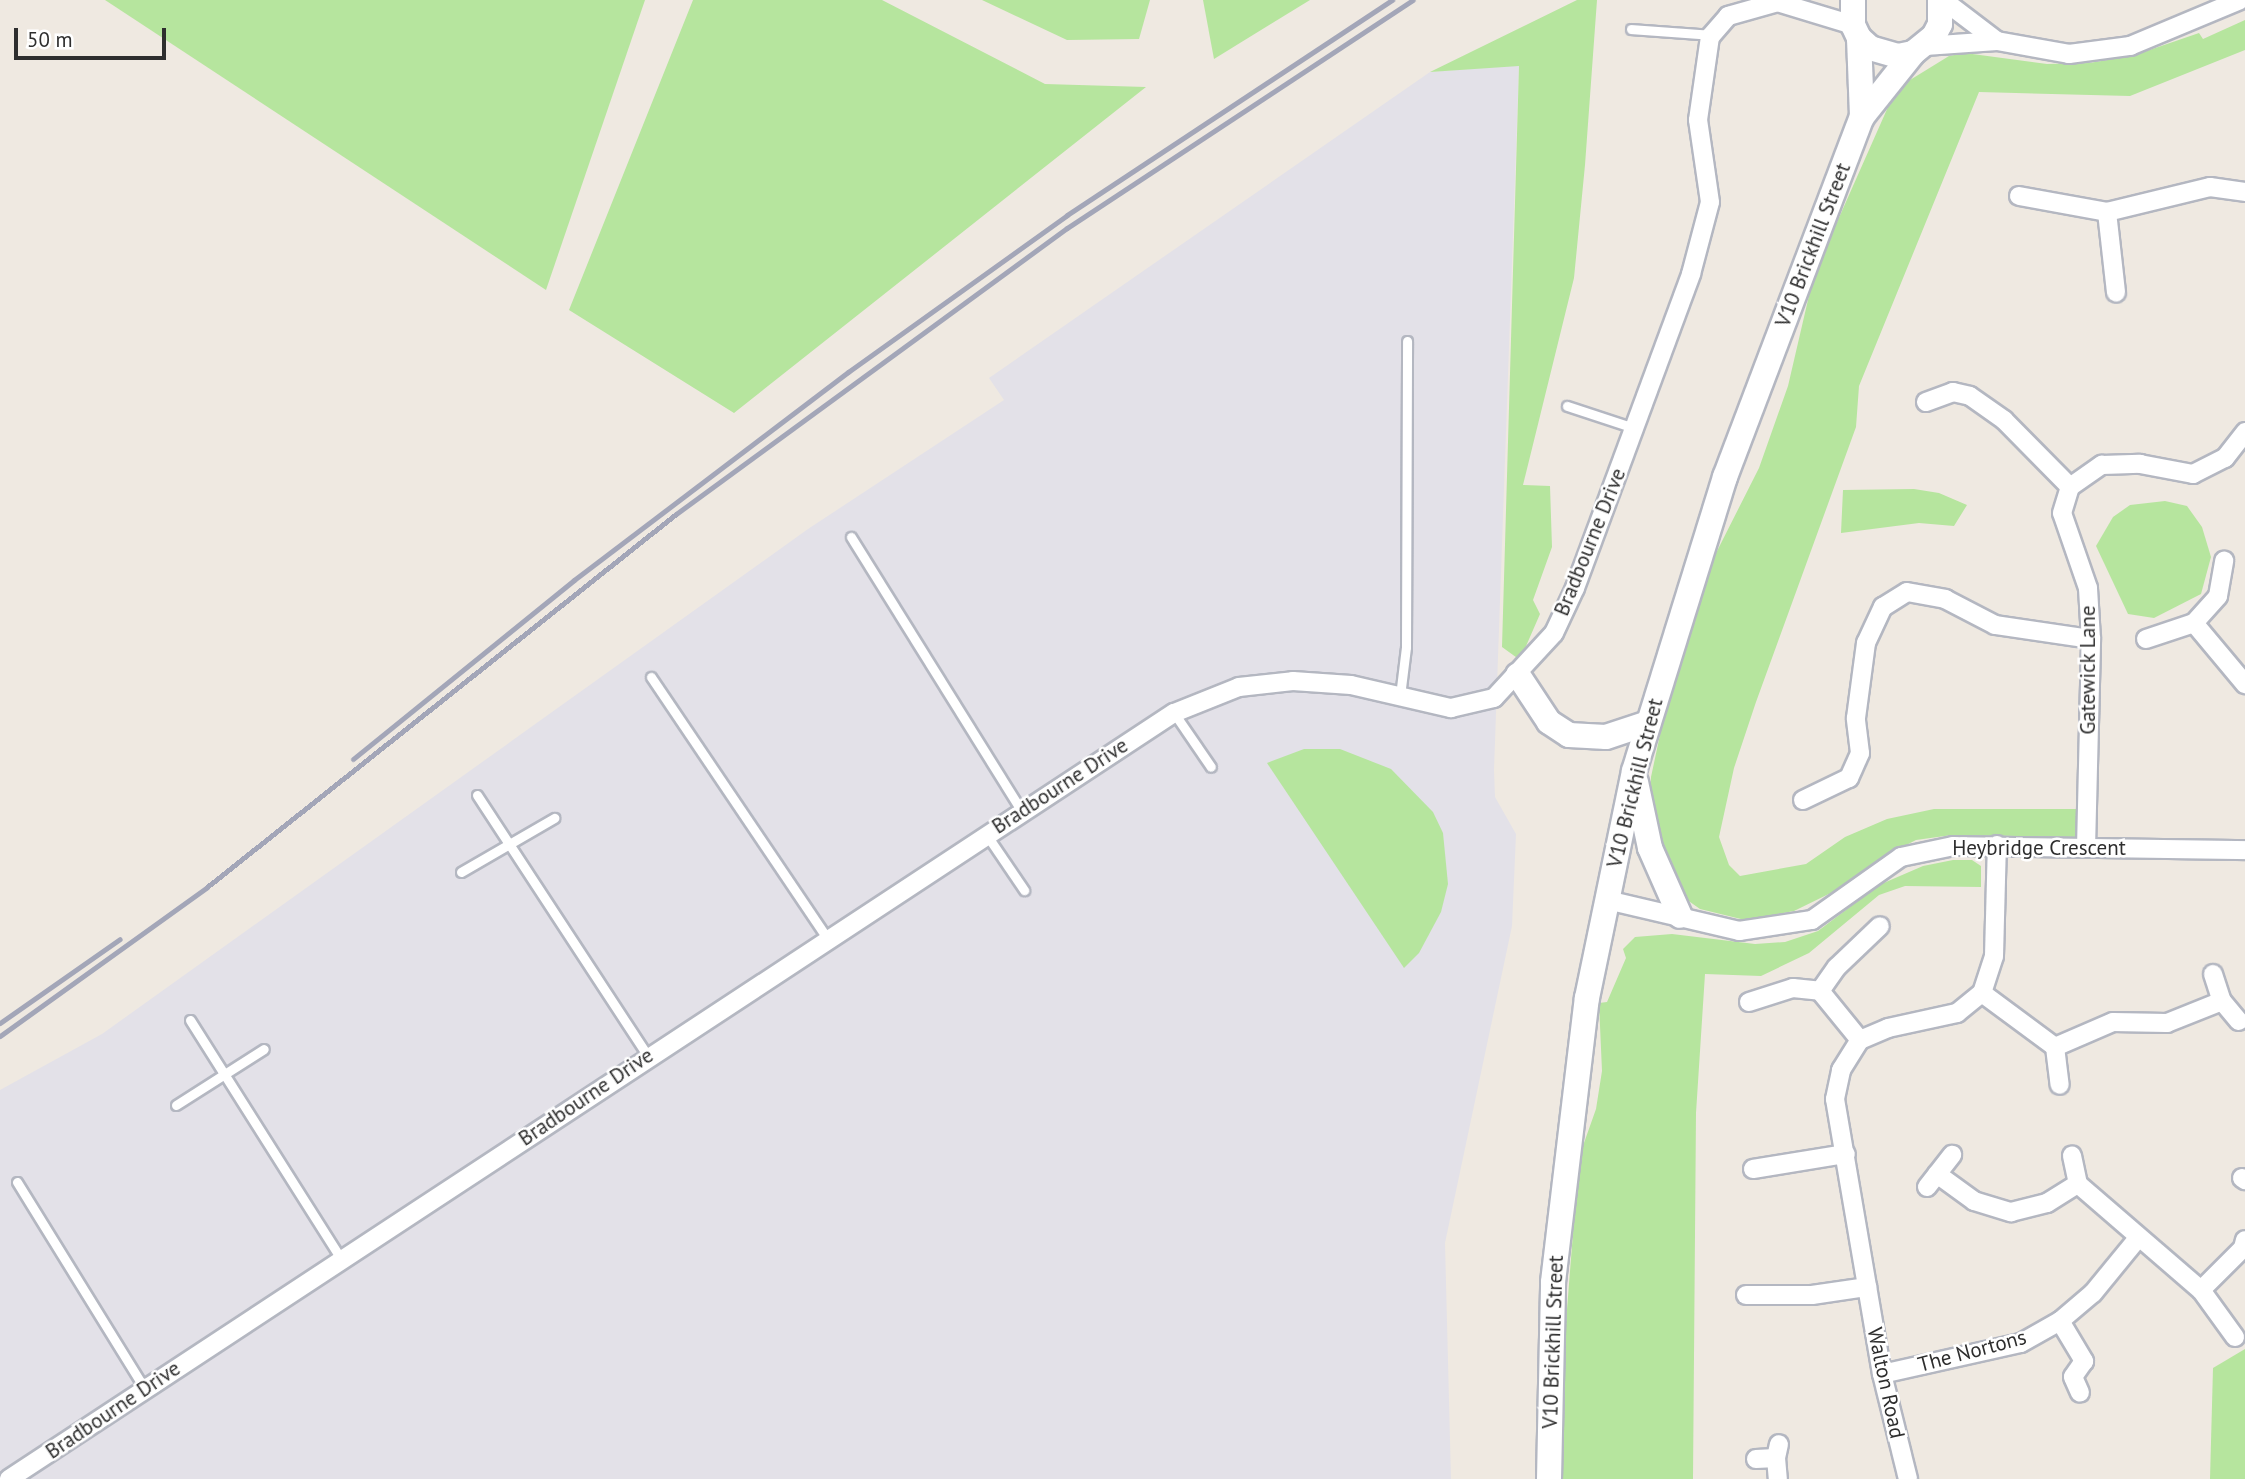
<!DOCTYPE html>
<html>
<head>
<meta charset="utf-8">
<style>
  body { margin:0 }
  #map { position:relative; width:2245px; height:1479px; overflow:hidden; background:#efe9e1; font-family:"PT Sans",sans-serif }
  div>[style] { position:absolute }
  .industrial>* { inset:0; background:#e3e1e8 }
  .green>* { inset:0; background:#b6e59e }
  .roads { filter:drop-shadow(2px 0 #b4b7c1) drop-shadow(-2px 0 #b4b7c1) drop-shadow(0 2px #b4b7c1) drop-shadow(0 -2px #b4b7c1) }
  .lane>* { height:9px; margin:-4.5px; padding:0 4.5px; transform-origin:4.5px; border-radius:4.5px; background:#fff }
  .street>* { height:18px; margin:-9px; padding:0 9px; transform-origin:9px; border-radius:9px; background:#fff }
  .secondary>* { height:24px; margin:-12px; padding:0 12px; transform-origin:12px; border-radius:12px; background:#fff }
  .rail>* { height:5px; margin:-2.5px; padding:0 2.5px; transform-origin:2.5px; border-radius:2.5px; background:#a3a6b8 }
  span { translate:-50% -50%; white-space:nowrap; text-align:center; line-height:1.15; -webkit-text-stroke:5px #fff; paint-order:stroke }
  .street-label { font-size:21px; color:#2e2e2e }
  .scale { position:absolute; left:14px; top:28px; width:152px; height:32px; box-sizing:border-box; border:4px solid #2e2e2e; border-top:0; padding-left:9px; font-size:21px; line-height:24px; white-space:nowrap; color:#2e2e2e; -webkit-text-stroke:5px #fff; paint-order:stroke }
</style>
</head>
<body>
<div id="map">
  <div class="industrial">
    <div style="clip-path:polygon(1519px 65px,1494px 770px,1495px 797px,1516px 834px,1512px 926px,1445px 1243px,1451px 1479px,0 1479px,0 1090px,102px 1034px,808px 529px,1004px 400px,989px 378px,1430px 72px)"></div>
  </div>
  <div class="green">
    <div style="clip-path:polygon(105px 0,645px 0,546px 290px)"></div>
    <div style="clip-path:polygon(693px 0,882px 0,1045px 84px,1146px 87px,734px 413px,569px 310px)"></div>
    <div style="clip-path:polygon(982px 0,1150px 0,1139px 39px,1067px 40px)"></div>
    <div style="clip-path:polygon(1203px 0,1310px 0,1214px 59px)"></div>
    <div style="clip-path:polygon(1577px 0,1597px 0,1585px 165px,1574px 278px,1523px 485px,1550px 486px,1552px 547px,1533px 600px,1540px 614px,1520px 660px,1502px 647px,1519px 66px,1430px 72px)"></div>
    <div style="clip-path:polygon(2245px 20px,2245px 50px,2130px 96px,1979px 92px,1859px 386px,1856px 427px,1756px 702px,1734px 768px,1719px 837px,1729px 865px,1740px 876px,1806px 864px,1845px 837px,1887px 819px,1934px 809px,2076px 809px,2076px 837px,1952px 835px,1916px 840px,1883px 857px,1841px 888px,1794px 911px,1745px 920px,1700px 909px,1683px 897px,1649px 813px,1651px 777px,1673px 674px,1713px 559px,1759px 468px,1788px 386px,1814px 274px,1888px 107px,1910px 80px,1949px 56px,1965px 53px,2047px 64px,2089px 63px,2132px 56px,2199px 33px,2203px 39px)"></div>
    <div style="clip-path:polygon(1914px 489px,1939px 493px,1967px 505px,1954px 526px,1919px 523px,1841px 533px,1843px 490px)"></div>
    <div style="clip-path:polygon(2165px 501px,2187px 506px,2202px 527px,2211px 557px,2201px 594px,2154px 618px,2128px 614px,2096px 546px,2113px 517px,2130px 505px)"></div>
    <div style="clip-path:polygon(1304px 749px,1340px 749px,1391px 769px,1433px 812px,1443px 833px,1448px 884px,1441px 912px,1419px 953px,1404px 968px,1267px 763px)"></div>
    <div style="clip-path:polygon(1953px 860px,1972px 860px,1981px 866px,1981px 887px,1905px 886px,1879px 895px,1809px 953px,1761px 976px,1705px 974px,1696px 1113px,1693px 1479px,1562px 1479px,1563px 1360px,1579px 1157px,1596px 1109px,1602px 1071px,1599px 1003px,1607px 1002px,1626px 958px,1623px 949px,1635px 937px,1672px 934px,1755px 944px,1785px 942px,1818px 931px,1879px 885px,1923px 866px)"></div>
    <div style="clip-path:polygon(2245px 1349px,2245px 1479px,2210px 1479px,2213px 1368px)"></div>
  </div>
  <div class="roads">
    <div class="lane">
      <div style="left:1631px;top:29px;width:81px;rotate:4.2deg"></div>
      <div style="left:1567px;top:406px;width:71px;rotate:18.2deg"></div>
      <div style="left:851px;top:537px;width:322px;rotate:58.1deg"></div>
      <div style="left:651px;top:677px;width:315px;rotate:56deg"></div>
      <div style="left:1400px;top:696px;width:49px;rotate:-83deg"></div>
      <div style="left:1406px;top:647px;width:306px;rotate:-89.8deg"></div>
      <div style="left:1174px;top:713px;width:65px;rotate:55.6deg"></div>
      <div style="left:477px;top:795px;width:312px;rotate:56.8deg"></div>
      <div style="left:986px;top:834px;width:68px;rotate:55.8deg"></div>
      <div style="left:461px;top:872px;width:108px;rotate:-30.1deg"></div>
      <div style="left:190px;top:1020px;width:283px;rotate:57.7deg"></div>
      <div style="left:176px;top:1105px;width:104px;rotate:-32.5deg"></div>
      <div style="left:17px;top:1182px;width:243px;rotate:58.3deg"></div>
    </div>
    <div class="street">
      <div style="left:1943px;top:0;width:68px;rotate:37.2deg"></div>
      <div style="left:1777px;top:2px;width:79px;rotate:16.8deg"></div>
      <div style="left:1925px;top:46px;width:72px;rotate:-4deg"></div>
      <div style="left:1997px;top:41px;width:73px;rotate:10.2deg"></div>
      <div style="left:2069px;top:54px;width:62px;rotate:-7.5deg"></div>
      <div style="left:2130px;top:46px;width:119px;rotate:-22.7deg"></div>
      <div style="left:2019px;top:196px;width:89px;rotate:10.3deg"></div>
      <div style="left:2107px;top:212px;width:106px;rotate:-13.6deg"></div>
      <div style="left:2210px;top:187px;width:35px;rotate:8deg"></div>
      <div style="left:2107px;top:212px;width:81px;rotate:83.6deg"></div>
      <div style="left:1926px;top:402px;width:29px;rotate:-20deg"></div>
      <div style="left:1953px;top:392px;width:17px;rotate:13deg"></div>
      <div style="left:1970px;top:396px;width:42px;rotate:35.2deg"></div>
      <div style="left:2004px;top:420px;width:94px;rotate:45.4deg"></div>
      <div style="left:2194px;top:623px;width:80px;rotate:50.1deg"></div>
      <div style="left:2146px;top:639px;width:51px;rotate:-18.4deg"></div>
      <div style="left:2194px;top:623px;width:36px;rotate:-48deg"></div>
      <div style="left:2218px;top:596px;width:36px;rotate:-80deg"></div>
      <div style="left:1803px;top:800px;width:51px;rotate:-25.6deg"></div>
      <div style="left:1849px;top:778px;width:27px;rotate:-66deg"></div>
      <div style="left:1860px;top:753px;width:35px;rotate:-97deg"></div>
      <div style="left:1856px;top:718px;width:76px;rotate:-82.4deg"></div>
      <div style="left:1866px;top:643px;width:40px;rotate:-65deg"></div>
      <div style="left:1883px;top:607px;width:28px;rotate:-32deg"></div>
      <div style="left:1907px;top:592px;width:39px;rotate:10deg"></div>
      <div style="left:1945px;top:599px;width:56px;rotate:27.5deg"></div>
      <div style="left:1995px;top:625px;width:97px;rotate:8.3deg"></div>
      <div style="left:2086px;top:848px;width:209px;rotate:-88.6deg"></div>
      <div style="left:2091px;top:639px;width:51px;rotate:-93.4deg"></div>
      <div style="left:2088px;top:588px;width:79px;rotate:-109.1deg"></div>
      <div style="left:2062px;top:513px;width:27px;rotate:-73deg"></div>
      <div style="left:2070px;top:487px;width:39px;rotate:-35deg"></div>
      <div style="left:2102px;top:465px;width:38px;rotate:-2deg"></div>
      <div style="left:2140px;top:464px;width:54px;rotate:10.7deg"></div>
      <div style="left:2193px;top:474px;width:36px;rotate:-27deg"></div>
      <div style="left:2225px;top:458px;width:33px;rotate:-52deg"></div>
      <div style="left:1607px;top:900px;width:136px;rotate:13.2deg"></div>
      <div style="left:1739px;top:931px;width:74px;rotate:-8.6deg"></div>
      <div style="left:1812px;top:920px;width:109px;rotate:-35.3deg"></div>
      <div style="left:1901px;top:857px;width:53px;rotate:-11.9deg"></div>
      <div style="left:1953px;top:846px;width:292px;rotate:0.8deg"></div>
      <div style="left:2213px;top:974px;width:28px;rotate:72deg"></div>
      <div style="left:1820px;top:991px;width:63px;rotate:50.8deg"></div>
      <div style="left:1982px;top:993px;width:91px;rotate:36.5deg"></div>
      <div style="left:2055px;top:1047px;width:63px;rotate:-23.3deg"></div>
      <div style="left:2113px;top:1022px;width:54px;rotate:1.1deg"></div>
      <div style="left:2167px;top:1023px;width:59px;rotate:-21.8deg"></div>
      <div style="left:2222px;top:1001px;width:26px;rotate:50deg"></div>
      <div style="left:1749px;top:1002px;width:46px;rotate:-17.7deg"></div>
      <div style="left:1793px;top:988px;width:27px;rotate:6deg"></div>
      <div style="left:1820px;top:991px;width:29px;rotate:-55deg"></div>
      <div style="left:1837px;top:967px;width:59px;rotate:-43.6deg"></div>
      <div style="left:2055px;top:1047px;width:38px;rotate:83deg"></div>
      <div style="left:1753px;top:1169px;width:94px;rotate:-9.2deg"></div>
      <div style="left:1937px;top:1174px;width:46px;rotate:36.1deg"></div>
      <div style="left:1974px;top:1201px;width:39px;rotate:17deg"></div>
      <div style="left:2011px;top:1212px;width:37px;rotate:-14deg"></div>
      <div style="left:2047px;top:1203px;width:36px;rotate:-32deg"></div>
      <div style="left:2078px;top:1184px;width:29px;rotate:-102deg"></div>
      <div style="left:2242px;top:1178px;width:4px;rotate:34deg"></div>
      <div style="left:2078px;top:1184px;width:162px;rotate:40.8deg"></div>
      <div style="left:2201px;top:1290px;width:58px;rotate:54.1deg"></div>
      <div style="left:1927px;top:1187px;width:41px;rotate:-52deg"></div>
      <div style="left:2201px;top:1290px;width:59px;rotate:-45deg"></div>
      <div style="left:2243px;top:1248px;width:8px;rotate:-76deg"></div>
      <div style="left:1746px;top:1295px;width:66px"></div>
      <div style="left:1812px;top:1295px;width:56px;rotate:-8.3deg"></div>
      <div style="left:2060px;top:1321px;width:47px;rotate:59deg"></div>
      <div style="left:2084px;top:1361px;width:19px;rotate:125deg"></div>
      <div style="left:2073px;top:1377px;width:17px;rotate:66deg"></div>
      <div style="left:1882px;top:1374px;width:142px;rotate:-12.6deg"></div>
      <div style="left:2021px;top:1343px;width:45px;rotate:-29.4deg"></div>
      <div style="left:2060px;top:1321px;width:43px;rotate:-40.3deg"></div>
      <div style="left:2093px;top:1293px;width:71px;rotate:-50.7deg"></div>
      <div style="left:1776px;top:1458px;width:21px;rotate:85deg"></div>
      <div style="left:1756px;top:1459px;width:20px;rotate:-3deg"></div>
      <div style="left:1776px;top:1458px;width:14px;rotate:-78deg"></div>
      <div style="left:9px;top:1479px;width:1394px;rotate:-33.33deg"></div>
      <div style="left:1174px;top:713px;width:70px;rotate:-21.8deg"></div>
      <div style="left:1239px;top:687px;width:54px;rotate:-6.3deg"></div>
      <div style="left:1293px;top:681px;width:58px;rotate:3.9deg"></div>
      <div style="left:1351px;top:685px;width:103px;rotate:13deg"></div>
      <div style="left:1451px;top:708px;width:44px;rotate:-13.1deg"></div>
      <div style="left:1494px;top:698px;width:88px;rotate:-47.3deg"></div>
      <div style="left:1554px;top:633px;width:50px;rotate:-65deg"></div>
      <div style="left:1575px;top:588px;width:335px;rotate:-69.7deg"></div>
      <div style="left:1691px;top:274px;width:74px;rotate:-75.2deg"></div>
      <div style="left:1710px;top:202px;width:83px;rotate:-98.3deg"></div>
      <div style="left:1698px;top:120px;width:84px;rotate:-81.8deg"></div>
      <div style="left:1710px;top:37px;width:28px;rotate:-49deg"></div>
      <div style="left:1728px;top:16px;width:59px;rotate:-15.7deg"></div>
      <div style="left:1908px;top:1479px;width:108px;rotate:-103.9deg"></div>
      <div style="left:1882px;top:1374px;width:279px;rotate:-99.7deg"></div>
      <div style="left:1835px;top:1099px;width:30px;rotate:-78deg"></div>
      <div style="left:1841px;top:1070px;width:36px;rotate:-58deg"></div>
      <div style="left:1860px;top:1040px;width:30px;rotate:-23deg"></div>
      <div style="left:1888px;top:1028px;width:71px;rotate:-12.3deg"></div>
      <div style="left:1957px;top:1013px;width:32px;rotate:-39deg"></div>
      <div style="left:1982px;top:993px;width:39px;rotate:-72deg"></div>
      <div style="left:1994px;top:956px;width:111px;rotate:-88.5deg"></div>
    </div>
    <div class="secondary">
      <div style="left:1853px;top:0;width:25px;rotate:90deg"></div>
      <div style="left:1853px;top:25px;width:14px;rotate:65deg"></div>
      <div style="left:1859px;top:38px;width:15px;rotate:42deg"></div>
      <div style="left:1870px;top:48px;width:29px;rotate:16deg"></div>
      <div style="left:1898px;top:56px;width:15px;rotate:-11deg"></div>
      <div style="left:1913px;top:53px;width:27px;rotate:-39deg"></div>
      <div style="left:1934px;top:36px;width:13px;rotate:-63deg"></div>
      <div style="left:1940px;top:24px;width:24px;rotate:-90deg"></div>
      <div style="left:1859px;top:38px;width:79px;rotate:87.8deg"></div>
      <div style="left:1518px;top:675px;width:56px;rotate:56.6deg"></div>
      <div style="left:1549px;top:722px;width:24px;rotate:33deg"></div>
      <div style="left:1569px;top:735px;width:37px;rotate:3deg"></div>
      <div style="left:1606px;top:737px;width:44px;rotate:-18.4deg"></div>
      <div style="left:1636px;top:782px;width:67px;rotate:78deg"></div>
      <div style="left:1650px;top:848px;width:74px;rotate:66.2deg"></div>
      <div style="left:1549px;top:1479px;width:197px;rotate:-88.8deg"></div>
      <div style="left:1553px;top:1282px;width:286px;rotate:-83.2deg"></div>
      <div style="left:1587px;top:998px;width:232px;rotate:-78.3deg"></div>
      <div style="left:1634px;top:771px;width:308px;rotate:-72.8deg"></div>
      <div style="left:1725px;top:477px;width:385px;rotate:-69.2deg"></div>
      <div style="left:1862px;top:117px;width:82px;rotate:-51.4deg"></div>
    </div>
  </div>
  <div class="rail">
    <div style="left:353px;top:759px;width:284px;rotate:-39deg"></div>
    <div style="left:574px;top:580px;width:344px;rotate:-37.2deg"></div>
    <div style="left:848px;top:372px;width:269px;rotate:-35.6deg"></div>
    <div style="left:1067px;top:215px;width:390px;rotate:-33.5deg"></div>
    <div style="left:0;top:1023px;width:146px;rotate:-35deg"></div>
    <div style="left:0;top:1036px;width:255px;rotate:-35.7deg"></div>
    <div style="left:207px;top:887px;width:599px;rotate:-38.5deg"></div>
    <div style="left:676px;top:514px;width:484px;rotate:-36.2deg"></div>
    <div style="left:1067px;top:228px;width:414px;rotate:-33.4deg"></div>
  </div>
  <div class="street-label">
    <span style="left:1813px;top:245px;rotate:-69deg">V10 Brickhill Street</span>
    <span style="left:1590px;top:542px;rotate:-68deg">Bradbourne Drive</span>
    <span style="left:2088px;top:670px;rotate:-90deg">Gatewick Lane</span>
    <span style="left:1635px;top:783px;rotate:-76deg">V10 Brickhill Street</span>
    <span style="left:1060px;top:786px;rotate:-33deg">Bradbourne Drive</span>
    <span style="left:2039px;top:848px">Heybridge Crescent</span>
    <span style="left:586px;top:1097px;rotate:-34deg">Bradbourne Drive</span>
    <span style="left:1553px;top:1342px;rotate:-88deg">V10 Brickhill Street</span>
    <span style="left:1972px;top:1351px;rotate:-15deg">The Nortons</span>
    <span style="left:1886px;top:1383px;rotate:78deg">Walton Road</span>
    <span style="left:113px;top:1410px;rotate:-34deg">Bradbourne Drive</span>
  </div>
  <div class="scale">50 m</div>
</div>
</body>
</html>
